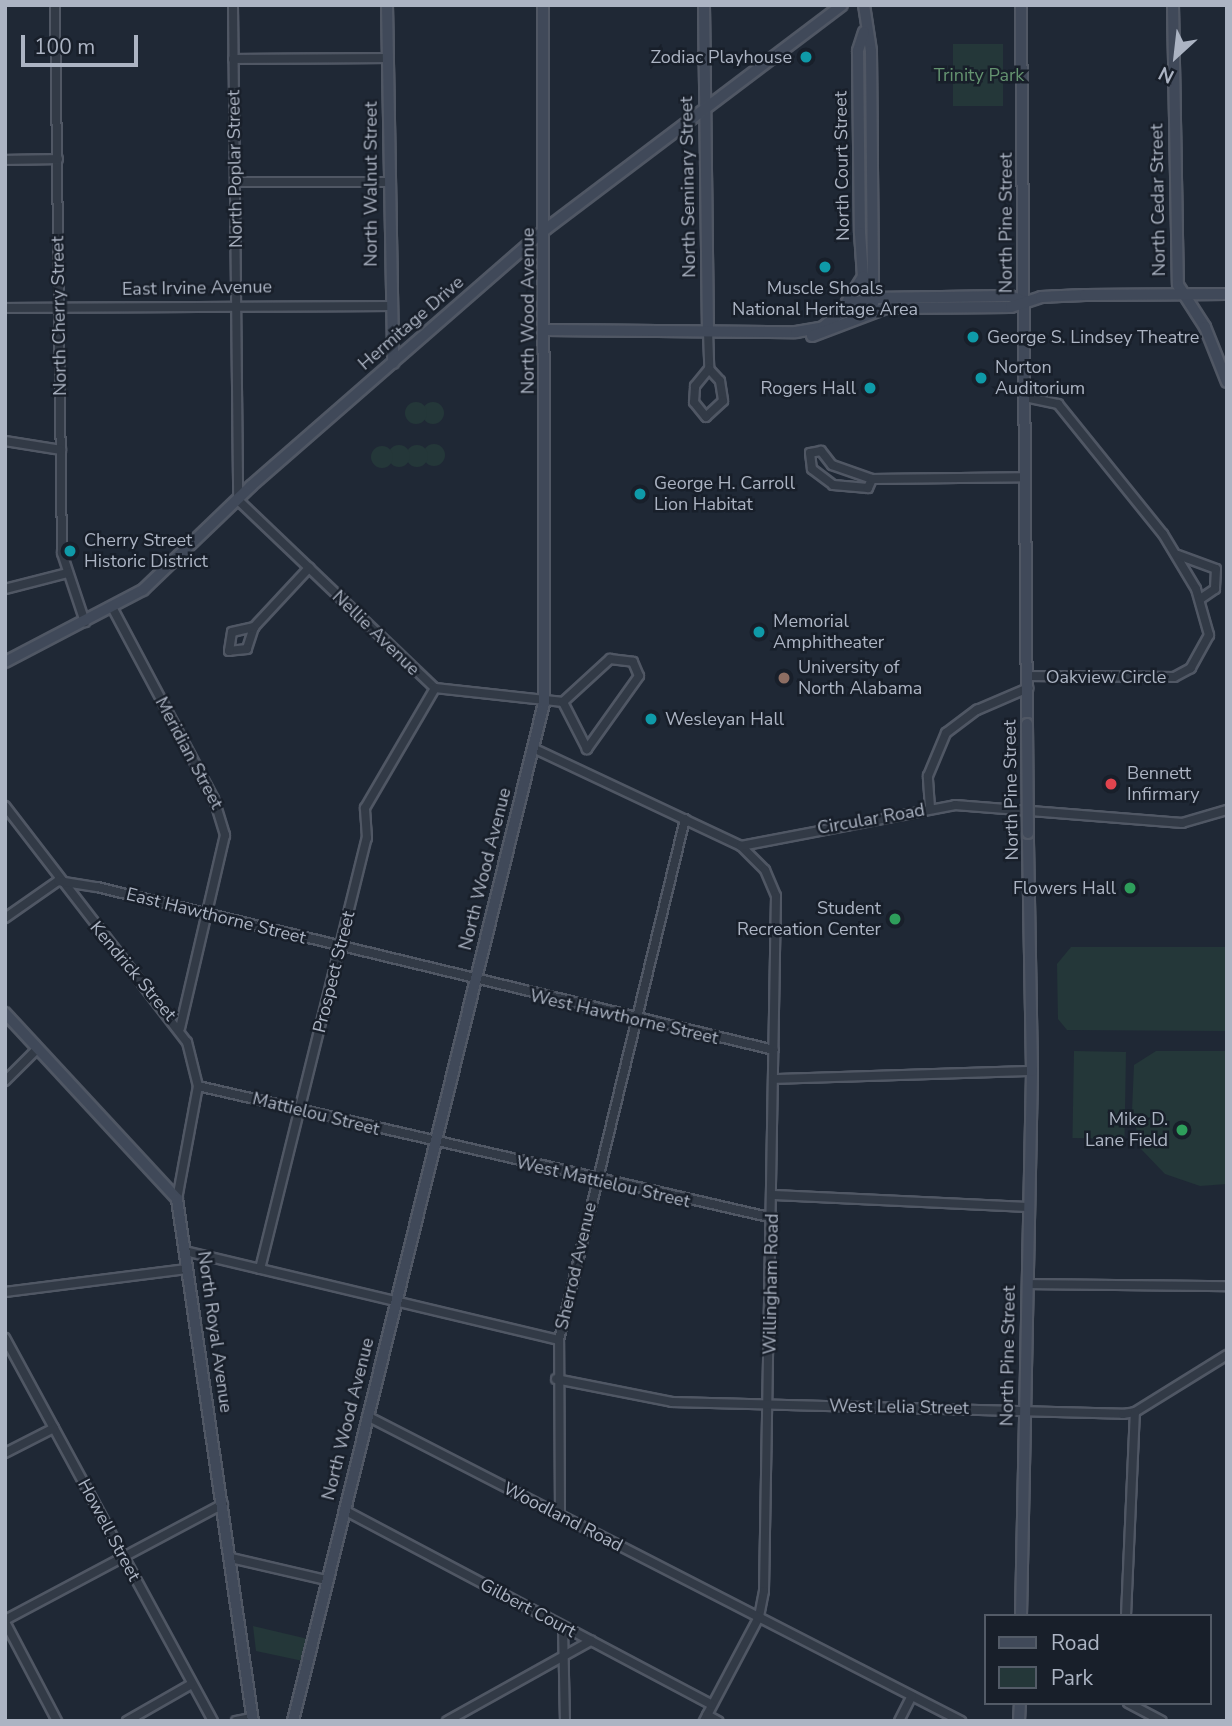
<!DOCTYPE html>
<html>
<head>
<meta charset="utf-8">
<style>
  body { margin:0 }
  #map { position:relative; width:1232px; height:1726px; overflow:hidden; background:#1f2835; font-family:"Nunito Sans",sans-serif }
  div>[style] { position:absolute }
  .green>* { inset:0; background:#243739; transform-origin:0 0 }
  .round { border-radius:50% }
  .roads { filter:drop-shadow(2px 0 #505764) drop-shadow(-2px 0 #505764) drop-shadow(0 2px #505764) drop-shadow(0 -2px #505764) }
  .street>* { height:8px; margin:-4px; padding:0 4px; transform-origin:4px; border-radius:4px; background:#323a46 }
  .secondary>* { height:10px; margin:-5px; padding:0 5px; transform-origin:5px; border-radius:5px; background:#404959 }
  .bridges { filter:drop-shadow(2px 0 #505764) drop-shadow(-2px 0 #505764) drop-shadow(0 2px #505764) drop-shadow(0 -2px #505764) }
  .secondary-bridge>* { height:10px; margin:-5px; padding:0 5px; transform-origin:5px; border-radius:5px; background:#404959 }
  .dots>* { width:19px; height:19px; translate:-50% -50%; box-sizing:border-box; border:4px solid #181f2a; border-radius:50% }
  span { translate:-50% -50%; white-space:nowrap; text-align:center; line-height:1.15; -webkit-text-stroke:5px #181f2a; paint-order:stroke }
  .poi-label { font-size:18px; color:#acb4c3 }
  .right { translate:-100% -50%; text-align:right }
  .left { translate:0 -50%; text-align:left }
  .park-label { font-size:18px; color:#649370 }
  .street-label { font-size:18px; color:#acb4c3 }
  .frame { position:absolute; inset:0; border:7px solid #acb4c3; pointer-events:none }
  .legend { position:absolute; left:984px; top:1614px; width:228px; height:91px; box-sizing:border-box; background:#181f2a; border:2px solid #535b67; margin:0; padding:9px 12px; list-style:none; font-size:21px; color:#acb4c3 }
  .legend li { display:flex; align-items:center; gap:14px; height:35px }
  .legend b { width:35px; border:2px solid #535b67 }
  .north { position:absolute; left:1141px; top:21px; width:70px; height:70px; -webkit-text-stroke:5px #181f2a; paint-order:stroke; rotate:207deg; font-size:19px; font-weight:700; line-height:28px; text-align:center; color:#acb4c3 }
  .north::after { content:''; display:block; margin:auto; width:24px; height:32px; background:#acb4c3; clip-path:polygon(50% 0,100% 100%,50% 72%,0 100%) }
  .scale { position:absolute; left:21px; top:35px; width:117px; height:32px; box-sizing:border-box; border:4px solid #acb4c3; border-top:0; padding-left:9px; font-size:21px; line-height:24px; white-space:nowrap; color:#acb4c3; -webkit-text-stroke:5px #181f2a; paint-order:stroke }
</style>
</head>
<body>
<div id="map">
  <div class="green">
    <div style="left:953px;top:44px;width:50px;height:62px"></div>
    <div class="round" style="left:422px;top:402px;width:22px;height:22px"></div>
    <div class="round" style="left:405px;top:402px;width:22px;height:22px"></div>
    <div class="round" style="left:423px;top:444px;width:22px;height:22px"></div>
    <div class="round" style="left:406px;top:445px;width:22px;height:22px"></div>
    <div class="round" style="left:388px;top:445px;width:22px;height:22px"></div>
    <div class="round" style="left:371px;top:446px;width:22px;height:22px"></div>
    <div style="clip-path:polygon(1071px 947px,1226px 947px,1227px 1031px,1067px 1030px,1058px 1019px,1057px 964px)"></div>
    <div style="left:1074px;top:1051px;width:52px;height:87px;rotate:1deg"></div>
    <div style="clip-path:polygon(1156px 1051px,1227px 1051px,1227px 1184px,1200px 1186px,1165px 1174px,1141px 1149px,1132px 1111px,1134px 1065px)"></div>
    <div style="clip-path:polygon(253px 1626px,308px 1639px,303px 1661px,256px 1651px)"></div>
  </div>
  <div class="roads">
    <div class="street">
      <div style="left:55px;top:5px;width:548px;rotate:89.27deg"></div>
      <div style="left:62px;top:553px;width:73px;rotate:71.6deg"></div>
      <div style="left:233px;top:5px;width:495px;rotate:89.4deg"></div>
      <div style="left:238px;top:500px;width:272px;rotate:43.7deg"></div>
      <div style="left:435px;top:688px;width:129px;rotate:6.2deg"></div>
      <div style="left:233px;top:59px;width:155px;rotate:-0.4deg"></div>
      <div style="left:5px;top:160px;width:53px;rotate:-1.1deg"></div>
      <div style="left:235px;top:182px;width:154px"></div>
      <div style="left:5px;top:308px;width:385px;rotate:-0.3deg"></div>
      <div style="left:708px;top:331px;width:38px;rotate:88deg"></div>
      <div style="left:709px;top:369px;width:16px;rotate:47deg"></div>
      <div style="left:720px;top:381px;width:20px;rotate:81deg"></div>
      <div style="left:723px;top:401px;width:23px;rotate:137deg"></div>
      <div style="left:706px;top:417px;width:19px;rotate:-129deg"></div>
      <div style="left:694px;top:402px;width:16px;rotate:-86deg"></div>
      <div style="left:695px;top:386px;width:22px;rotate:-51deg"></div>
      <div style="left:1025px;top:397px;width:34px;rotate:12deg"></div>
      <div style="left:1058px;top:404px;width:167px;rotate:51.1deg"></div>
      <div style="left:1163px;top:534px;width:64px;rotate:59deg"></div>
      <div style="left:1196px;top:589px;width:48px;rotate:74.2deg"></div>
      <div style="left:1209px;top:635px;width:38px;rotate:119deg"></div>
      <div style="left:1191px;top:668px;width:19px;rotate:152deg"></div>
      <div style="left:1174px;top:677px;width:147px;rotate:-179.6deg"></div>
      <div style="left:5px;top:441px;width:57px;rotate:9.1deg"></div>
      <div style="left:872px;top:479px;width:42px;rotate:-160.7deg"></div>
      <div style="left:832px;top:465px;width:18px;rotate:-128deg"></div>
      <div style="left:821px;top:451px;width:11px;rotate:170deg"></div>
      <div style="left:810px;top:453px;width:16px;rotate:83deg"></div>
      <div style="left:812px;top:469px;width:26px;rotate:37deg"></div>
      <div style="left:833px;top:485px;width:35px;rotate:5deg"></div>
      <div style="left:868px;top:488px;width:10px;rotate:-66deg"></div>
      <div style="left:872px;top:479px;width:153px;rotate:-0.7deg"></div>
      <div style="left:1178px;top:555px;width:40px;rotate:20.2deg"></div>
      <div style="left:1216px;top:569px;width:20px;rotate:93deg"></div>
      <div style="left:1215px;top:589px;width:18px;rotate:146deg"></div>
      <div style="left:5px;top:589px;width:65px;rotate:-14.3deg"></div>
      <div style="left:113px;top:609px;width:215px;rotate:62deg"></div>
      <div style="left:214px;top:799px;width:38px;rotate:73deg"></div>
      <div style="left:225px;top:835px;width:198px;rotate:103.1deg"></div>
      <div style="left:254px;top:627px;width:23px;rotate:108deg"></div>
      <div style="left:247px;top:649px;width:18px;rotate:174deg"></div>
      <div style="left:229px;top:651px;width:19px;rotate:-81deg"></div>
      <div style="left:232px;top:632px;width:23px;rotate:-13deg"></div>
      <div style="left:254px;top:627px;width:81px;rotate:-47deg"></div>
      <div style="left:610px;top:659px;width:23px;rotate:7deg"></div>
      <div style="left:633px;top:662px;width:15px;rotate:67deg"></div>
      <div style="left:639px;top:676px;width:90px;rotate:125.5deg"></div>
      <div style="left:587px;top:749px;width:53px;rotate:-117.1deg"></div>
      <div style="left:563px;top:702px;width:64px;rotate:-42.5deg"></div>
      <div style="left:535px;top:749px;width:228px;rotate:25.2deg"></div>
      <div style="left:741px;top:846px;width:34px;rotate:45deg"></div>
      <div style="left:765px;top:870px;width:28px;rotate:67deg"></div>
      <div style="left:776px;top:896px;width:695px;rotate:90.99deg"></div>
      <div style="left:764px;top:1591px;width:26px;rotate:101deg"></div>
      <div style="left:759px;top:1617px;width:118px;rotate:117.9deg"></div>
      <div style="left:5px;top:806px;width:298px;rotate:52.4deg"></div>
      <div style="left:187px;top:1042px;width:45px;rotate:76deg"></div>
      <div style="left:198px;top:1086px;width:115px;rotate:100.5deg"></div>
      <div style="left:930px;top:808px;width:32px;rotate:-94deg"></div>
      <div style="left:928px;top:776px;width:47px;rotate:-67.3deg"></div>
      <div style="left:946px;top:733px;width:39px;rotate:-37deg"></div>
      <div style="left:977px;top:710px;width:56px;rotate:-23.3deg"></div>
      <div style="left:741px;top:846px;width:218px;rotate:-10.8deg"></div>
      <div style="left:955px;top:805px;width:228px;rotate:4.5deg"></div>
      <div style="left:1182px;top:823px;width:47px;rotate:-16.1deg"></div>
      <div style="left:5px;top:918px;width:65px;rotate:-34.9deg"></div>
      <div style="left:58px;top:881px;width:39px;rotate:9deg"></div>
      <div style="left:97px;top:887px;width:696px;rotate:13.54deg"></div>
      <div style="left:774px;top:1079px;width:258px;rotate:-1.8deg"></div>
      <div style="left:5px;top:1081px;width:42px;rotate:-45deg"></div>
      <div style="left:198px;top:1086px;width:590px;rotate:12.93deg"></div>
      <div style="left:773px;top:1195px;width:256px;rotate:2.7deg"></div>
      <div style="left:185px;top:1251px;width:384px;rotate:13.4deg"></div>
      <div style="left:260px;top:1269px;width:444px;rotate:-76.1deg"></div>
      <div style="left:367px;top:838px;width:30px;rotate:-94deg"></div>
      <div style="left:365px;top:808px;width:139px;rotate:-59.7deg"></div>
      <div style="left:1027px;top:1284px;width:200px;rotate:0.6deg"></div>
      <div style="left:5px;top:1292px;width:183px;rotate:-7.2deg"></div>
      <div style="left:5px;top:1338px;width:436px;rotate:61.5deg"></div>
      <div style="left:556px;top:1379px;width:118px;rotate:11.2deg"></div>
      <div style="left:672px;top:1402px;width:451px;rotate:1.5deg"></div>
      <div style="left:1123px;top:1414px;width:12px;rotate:-9deg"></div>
      <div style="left:1135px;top:1412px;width:108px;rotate:-31.8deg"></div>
      <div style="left:367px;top:1416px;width:668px;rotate:27.18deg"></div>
      <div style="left:5px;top:1453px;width:55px;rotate:-27deg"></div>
      <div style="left:344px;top:1510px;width:416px;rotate:27.9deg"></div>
      <div style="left:560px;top:1516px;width:176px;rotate:-90.3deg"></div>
      <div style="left:559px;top:1340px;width:536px;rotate:-76.4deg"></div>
      <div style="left:231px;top:1558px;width:98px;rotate:13deg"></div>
      <div style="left:1126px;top:1616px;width:204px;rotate:-87.5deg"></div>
      <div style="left:5px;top:1620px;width:247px;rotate:-28deg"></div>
      <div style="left:5px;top:1622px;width:112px;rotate:62.3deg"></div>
      <div style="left:563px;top:1627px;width:94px;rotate:88.8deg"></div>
      <div style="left:1128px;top:1703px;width:38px;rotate:28deg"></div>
      <div style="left:707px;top:1715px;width:13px;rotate:29deg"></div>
      <div style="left:127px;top:1721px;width:73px;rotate:-29.7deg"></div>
      <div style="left:236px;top:1721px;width:16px;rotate:-11deg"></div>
      <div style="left:447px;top:1721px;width:165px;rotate:-29.1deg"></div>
      <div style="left:899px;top:1721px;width:28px;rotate:-63deg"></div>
    </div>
    <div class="secondary">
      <div style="left:387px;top:5px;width:358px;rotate:89deg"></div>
      <div style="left:704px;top:5px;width:326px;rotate:89.3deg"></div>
      <div style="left:864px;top:5px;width:47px;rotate:81.3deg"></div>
      <div style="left:871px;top:51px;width:252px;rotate:89.5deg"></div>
      <div style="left:1021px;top:5px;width:719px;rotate:89.52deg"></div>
      <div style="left:1173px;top:5px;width:280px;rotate:89deg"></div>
      <div style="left:1178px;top:285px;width:50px;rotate:57.3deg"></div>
      <div style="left:1205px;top:327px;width:59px;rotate:68.2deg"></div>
      <div style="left:864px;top:32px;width:20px;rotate:108deg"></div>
      <div style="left:858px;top:51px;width:182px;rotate:89.4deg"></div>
      <div style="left:860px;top:233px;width:44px;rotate:86.1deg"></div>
      <div style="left:863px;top:277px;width:23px;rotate:67deg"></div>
      <div style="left:844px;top:307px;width:36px;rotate:-58deg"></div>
      <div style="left:546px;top:330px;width:250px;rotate:0.5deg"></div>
      <div style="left:796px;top:332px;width:27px;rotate:-10deg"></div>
      <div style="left:823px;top:327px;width:38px;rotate:-39deg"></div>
      <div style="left:853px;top:303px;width:20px;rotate:-15deg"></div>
      <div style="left:872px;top:298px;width:138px;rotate:-0.8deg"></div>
      <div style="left:1010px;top:296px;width:15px;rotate:20deg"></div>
      <div style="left:812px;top:336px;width:79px;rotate:-20.7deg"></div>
      <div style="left:886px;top:308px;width:125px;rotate:-0.5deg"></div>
      <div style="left:1011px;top:307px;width:32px;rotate:-18deg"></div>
      <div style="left:1041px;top:297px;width:44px;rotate:-2.6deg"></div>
      <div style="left:1085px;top:295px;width:142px;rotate:-0.4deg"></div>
      <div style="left:5px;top:662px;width:156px;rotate:-27.6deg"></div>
      <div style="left:143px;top:590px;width:150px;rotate:-43.9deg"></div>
      <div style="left:251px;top:486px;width:391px;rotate:-41.1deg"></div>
      <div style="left:546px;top:229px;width:371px;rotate:-37.1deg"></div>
      <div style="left:5px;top:1013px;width:253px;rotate:47.2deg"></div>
      <div style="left:177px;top:1199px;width:528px;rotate:81.72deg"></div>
      <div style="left:1021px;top:1616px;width:545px;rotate:-88.84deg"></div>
      <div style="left:1032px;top:1071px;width:238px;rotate:-91deg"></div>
      <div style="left:293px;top:1721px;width:1048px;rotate:-76.15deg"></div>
      <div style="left:544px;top:703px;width:698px;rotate:-90.08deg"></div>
      <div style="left:1019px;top:1721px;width:18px;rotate:-87deg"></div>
    </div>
  </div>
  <div class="bridges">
    <div class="secondary-bridge">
      <div style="left:1027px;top:724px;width:109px;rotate:89.5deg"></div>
    </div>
  </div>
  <div class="dots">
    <div style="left:806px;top:57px;background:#0f9aa8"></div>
    <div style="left:825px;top:267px;background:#0f9aa8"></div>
    <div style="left:973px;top:337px;background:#0f9aa8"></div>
    <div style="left:981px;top:378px;background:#0f9aa8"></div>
    <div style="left:870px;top:388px;background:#0f9aa8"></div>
    <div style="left:640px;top:494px;background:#0f9aa8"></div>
    <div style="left:70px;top:551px;background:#0f9aa8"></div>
    <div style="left:759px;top:632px;background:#0f9aa8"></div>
    <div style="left:784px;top:678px;background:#8d6e63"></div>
    <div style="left:651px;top:719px;background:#0f9aa8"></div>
    <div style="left:1111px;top:784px;background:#e0444e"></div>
    <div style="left:1130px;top:888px;background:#2e9e5b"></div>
    <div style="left:895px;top:919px;background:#2e9e5b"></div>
    <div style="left:1182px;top:1130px;background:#2e9e5b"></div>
  </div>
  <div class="poi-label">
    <span class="right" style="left:792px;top:57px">Zodiac Playhouse</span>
    <span style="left:825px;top:299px">Muscle Shoals<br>National Heritage Area</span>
    <span class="left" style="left:987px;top:337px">George S. Lindsey Theatre</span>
    <span class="left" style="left:995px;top:378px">Norton<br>Auditorium</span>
    <span class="right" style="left:856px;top:388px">Rogers Hall</span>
    <span class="left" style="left:654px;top:494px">George H. Carroll<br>Lion Habitat</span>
    <span class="left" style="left:84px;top:551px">Cherry Street<br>Historic District</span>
    <span class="left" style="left:773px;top:632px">Memorial<br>Amphitheater</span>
    <span class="left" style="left:798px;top:678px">University of<br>North Alabama</span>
    <span class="left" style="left:665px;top:719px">Wesleyan Hall</span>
    <span class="left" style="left:1127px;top:784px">Bennett<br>Infirmary</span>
    <span class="right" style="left:1116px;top:888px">Flowers Hall</span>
    <span class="right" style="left:881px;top:919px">Student<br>Recreation Center</span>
    <span class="right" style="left:1168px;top:1130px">Mike D.<br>Lane Field</span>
  </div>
  <div class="park-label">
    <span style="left:979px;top:75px">Trinity Park</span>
  </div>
  <div class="street-label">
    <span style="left:842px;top:166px;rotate:-91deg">North Court Street</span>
    <span style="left:235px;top:169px;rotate:-91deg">North Poplar Street</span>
    <span style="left:371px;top:184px;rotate:-90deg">North Walnut Street</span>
    <span style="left:688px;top:187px;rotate:-91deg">North Seminary Street</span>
    <span style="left:1158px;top:200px;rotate:-91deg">North Cedar Street</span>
    <span style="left:1006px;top:223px;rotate:-90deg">North Pine Street</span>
    <span style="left:197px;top:288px;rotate:-1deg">East Irvine Avenue</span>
    <span style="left:528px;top:311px;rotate:-90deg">North Wood Avenue</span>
    <span style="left:59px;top:316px;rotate:-91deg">North Cherry Street</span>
    <span style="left:411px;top:323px;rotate:-41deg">Hermitage Drive</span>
    <span style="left:376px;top:633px;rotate:44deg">Nellie Avenue</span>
    <span style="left:1106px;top:677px">Oakview Circle</span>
    <span style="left:189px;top:753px;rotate:62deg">Meridian Street</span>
    <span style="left:1011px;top:790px;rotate:-91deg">North Pine Street</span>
    <span style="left:871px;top:819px;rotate:-10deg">Circular Road</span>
    <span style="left:485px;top:869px;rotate:-76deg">North Wood Avenue</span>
    <span style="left:216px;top:916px;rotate:14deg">East Hawthorne Street</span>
    <span style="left:133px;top:971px;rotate:50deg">Kendrick Street</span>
    <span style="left:334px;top:972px;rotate:-76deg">Prospect Street</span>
    <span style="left:624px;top:1017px;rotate:13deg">West Hawthorne Street</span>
    <span style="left:316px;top:1114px;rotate:14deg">Mattielou Street</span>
    <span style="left:603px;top:1182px;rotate:13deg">West Mattielou Street</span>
    <span style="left:576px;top:1266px;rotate:-77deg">Sherrod Avenue</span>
    <span style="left:771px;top:1284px;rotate:-89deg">Willingham Road</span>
    <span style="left:215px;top:1332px;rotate:82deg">North Royal Avenue</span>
    <span style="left:1008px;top:1356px;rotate:-89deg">North Pine Street</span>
    <span style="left:899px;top:1407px;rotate:1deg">West Lelia Street</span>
    <span style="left:348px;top:1419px;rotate:-76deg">North Wood Avenue</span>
    <span style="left:563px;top:1517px;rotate:27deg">Woodland Road</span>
    <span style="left:109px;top:1530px;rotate:62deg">Howell Street</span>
    <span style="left:528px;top:1608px;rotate:28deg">Gilbert Court</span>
  </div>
  <div class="frame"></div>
  <ul class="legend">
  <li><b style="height:9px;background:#404959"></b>Road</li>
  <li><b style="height:19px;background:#243739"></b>Park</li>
  </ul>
  <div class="north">N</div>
  <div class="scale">100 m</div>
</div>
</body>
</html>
